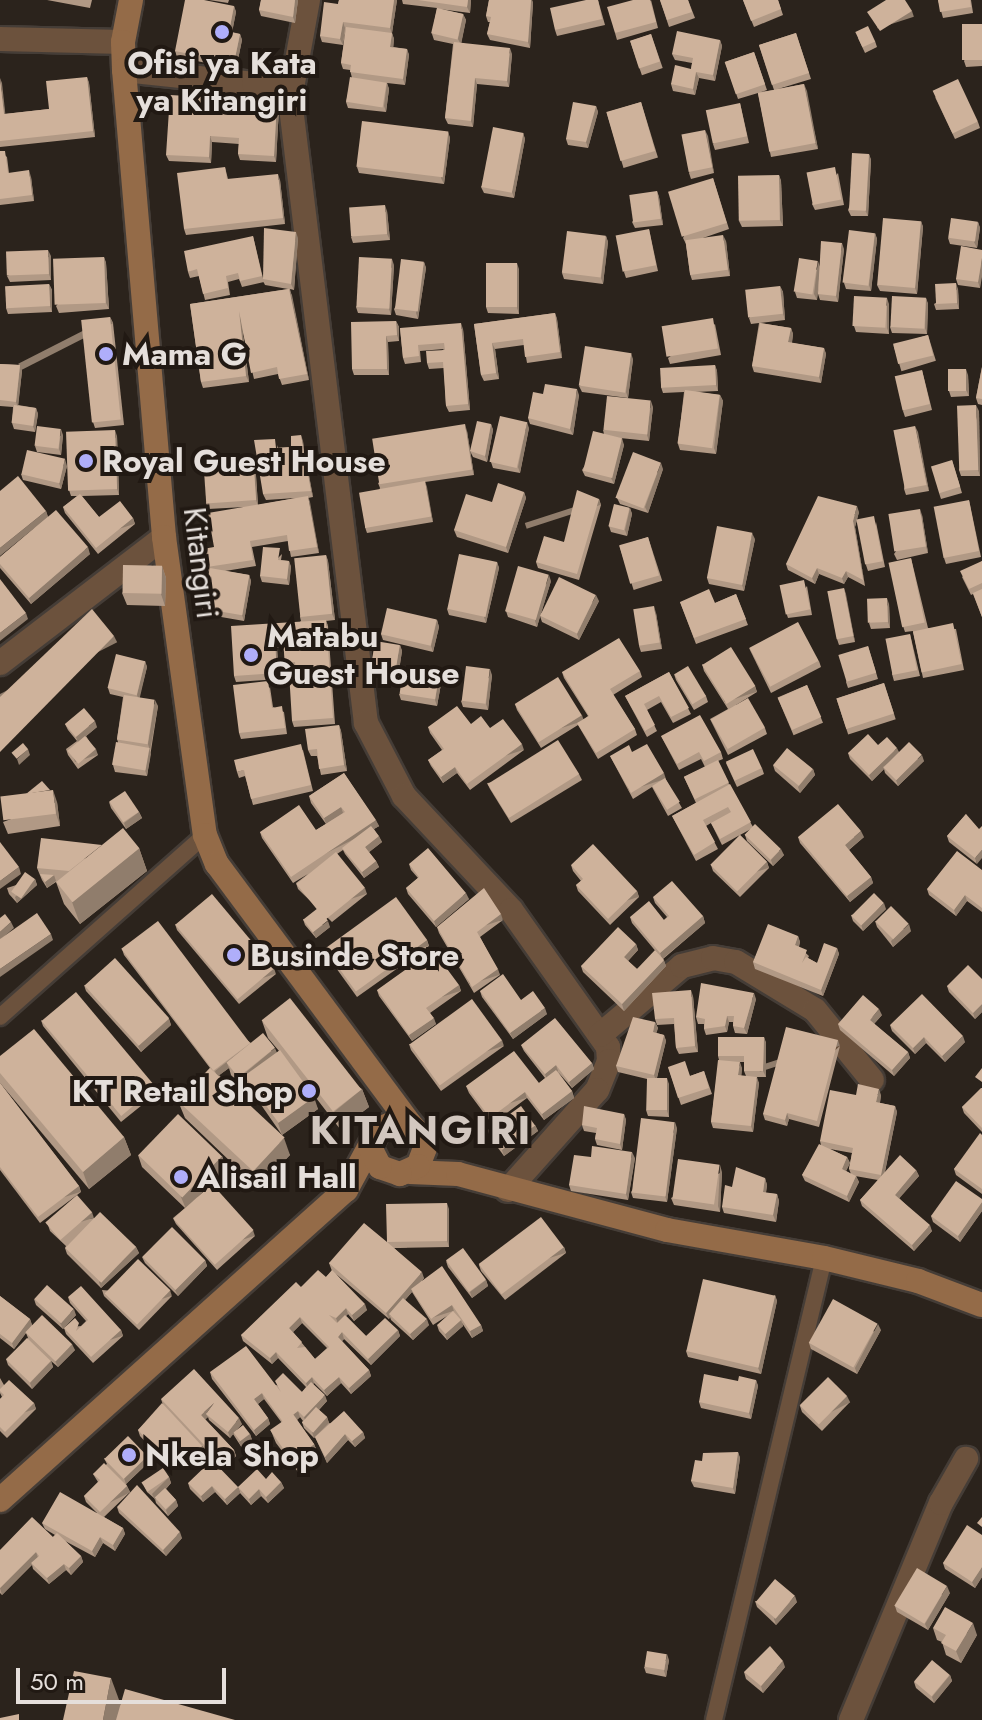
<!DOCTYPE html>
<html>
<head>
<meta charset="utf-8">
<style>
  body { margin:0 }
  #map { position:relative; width:982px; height:1720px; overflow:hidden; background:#2b231c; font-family:Jost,sans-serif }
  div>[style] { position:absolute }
  .roads { filter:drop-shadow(2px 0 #453d37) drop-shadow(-2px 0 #453d37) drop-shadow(0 2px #453d37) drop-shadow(0 -2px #453d37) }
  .lane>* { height:16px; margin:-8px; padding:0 8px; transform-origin:8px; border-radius:8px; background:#6c523d }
  .street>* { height:24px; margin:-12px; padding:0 12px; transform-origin:12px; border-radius:12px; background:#6c523d }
  .secondary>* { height:24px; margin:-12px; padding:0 12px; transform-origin:12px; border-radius:12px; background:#946b48 }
  .wall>* { inset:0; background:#b19985; transform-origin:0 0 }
  .shaded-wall>* { inset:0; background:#907d6c; transform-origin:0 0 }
  .building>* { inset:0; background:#ceb29b; transform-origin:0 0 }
  .dots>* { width:22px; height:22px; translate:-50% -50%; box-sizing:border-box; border:4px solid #211913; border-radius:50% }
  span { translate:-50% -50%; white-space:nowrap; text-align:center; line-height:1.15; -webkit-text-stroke:8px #211913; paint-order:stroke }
  .poi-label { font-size:32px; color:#e5dfdb; font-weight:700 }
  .left { translate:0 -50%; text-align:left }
  .right { translate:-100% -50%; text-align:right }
  .street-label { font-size:32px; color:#e5dfdb }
  .district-label { font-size:40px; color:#d2c7bf; font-weight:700; letter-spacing:2px }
  .scale { position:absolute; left:16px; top:1668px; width:210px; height:36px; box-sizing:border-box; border:4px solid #e5dfdb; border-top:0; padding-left:10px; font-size:24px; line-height:28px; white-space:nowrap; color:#e5dfdb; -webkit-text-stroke:6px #211913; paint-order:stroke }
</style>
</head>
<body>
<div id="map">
  <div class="roads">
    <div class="lane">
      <div style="left:0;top:1017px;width:274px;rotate:-41.6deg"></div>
      <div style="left:714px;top:1720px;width:475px;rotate:-76.6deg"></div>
    </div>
    <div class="street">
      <div style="left:308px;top:0;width:101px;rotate:100.3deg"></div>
      <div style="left:290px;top:99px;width:629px;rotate:83.06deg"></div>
      <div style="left:366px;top:723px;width:82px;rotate:62.5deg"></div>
      <div style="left:404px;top:796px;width:156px;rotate:46.8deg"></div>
      <div style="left:511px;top:910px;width:168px;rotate:54.7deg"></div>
      <div style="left:608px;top:1047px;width:14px;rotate:86deg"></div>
      <div style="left:609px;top:1061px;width:31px;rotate:112deg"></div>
      <div style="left:597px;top:1090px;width:134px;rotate:131.7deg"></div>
      <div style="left:0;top:39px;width:123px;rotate:1.4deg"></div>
      <div style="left:124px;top:70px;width:131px;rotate:6.1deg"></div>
      <div style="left:254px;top:84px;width:35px;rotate:-3deg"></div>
      <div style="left:0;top:663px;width:207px;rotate:-37.5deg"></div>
      <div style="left:600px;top:1035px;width:107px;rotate:-40.1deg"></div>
      <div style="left:682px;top:966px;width:32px;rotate:-14deg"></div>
      <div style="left:713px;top:958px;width:23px;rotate:10deg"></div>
      <div style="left:736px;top:962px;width:92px;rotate:31.3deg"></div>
      <div style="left:815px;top:1010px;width:90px;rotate:50.8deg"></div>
      <div style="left:851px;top:1720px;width:235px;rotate:-67.5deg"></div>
      <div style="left:941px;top:1503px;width:51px;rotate:-60.4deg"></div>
    </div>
    <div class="secondary">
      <div style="left:131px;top:0;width:43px;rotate:100.8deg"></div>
      <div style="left:123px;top:42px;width:28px;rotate:88deg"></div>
      <div style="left:124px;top:70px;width:469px;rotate:85.1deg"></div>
      <div style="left:164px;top:537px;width:301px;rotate:82.2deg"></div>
      <div style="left:205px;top:835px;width:31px;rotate:68deg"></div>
      <div style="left:217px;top:864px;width:322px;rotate:53.4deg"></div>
      <div style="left:410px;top:1172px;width:48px;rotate:2.4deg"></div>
      <div style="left:458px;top:1174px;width:216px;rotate:15deg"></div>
      <div style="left:667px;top:1230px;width:159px;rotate:10.1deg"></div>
      <div style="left:824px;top:1258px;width:97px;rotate:13.7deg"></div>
      <div style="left:918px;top:1281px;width:68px;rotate:20.6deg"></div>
      <div style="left:0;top:1500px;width:465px;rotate:-41.9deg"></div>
      <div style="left:346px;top:1190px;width:69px;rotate:-61.6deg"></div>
      <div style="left:379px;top:1129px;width:21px;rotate:-23deg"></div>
      <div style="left:398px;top:1121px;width:11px;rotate:10deg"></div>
      <div style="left:409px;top:1123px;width:21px;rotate:47deg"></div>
      <div style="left:423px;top:1138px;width:10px;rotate:79deg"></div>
      <div style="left:425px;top:1148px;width:19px;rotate:111deg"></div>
      <div style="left:418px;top:1166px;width:20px;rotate:156deg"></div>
      <div style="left:400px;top:1174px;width:21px;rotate:-161deg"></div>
      <div style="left:380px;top:1167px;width:20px;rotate:-117deg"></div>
    </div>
  </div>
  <div class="wall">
    <div style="clip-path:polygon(47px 0,92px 0,90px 8px)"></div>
    <div style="clip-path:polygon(209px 0,229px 0,228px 3px)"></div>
    <div style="clip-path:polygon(261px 0,298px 0,295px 23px,261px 16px,259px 10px)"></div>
    <div style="clip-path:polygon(339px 0,397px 0,392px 33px,394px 39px,393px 47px,407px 49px,409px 55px,405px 85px,387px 83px,389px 89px,386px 112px,348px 108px,346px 102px,352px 78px,350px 70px,343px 69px,341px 63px,346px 28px,343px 45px,322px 42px,320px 36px,338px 4px)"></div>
    <div style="clip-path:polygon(402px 0,471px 0,470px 13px,439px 9px,463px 14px,466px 20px,461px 43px,512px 54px,509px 87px,477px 84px,473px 127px,448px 124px,445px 118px,453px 44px,434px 40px,432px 34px,437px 8px,403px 4px)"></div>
    <div style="clip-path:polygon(489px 0,532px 0,533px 3px,530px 48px,490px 40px,487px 34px,490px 22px,488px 22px,486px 16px)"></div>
    <div style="clip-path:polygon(598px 0,605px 25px,557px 36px,555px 30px)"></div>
    <div style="clip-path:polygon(651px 0,658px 28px,617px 40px,615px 33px)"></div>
    <div style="clip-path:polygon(660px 0,688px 0,695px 18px,669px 27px)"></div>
    <div style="clip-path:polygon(743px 0,778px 0,783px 15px,754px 27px)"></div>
    <div style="clip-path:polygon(938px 0,971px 0,973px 13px,943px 18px)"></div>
    <div style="clip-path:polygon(234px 6px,236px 12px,232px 32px,240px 34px,242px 40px,236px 69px,177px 57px,175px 51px)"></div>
    <div style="clip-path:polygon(982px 24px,982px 66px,966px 67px,964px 61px)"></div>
    <div style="clip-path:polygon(796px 33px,811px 79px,778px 89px,804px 84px,818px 149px,771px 157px,758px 93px,738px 99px,725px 62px,754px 52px,767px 90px,761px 92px,774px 90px,759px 45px)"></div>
    <div style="left:651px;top:34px;width:36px;height:22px;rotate:71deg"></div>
    <div style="clip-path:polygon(858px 38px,875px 41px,877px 47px,865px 53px)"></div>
    <div style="clip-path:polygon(720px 40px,722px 46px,715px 81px,699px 78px,695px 95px,673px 91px,671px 84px,691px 69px,692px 63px,675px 60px,672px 54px)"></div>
    <div style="clip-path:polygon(87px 77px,89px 83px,95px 137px,0 147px,0 78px,5px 114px,49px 109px)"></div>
    <div style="clip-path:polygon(935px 97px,978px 122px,980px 128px,955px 139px)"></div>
    <div style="left:641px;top:102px;width:58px;height:36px;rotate:73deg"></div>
    <div style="clip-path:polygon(740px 103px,749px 143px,715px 150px,713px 144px)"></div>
    <div style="clip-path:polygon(596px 106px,598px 112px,588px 148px,568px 145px,566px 139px)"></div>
    <div style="clip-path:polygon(279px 107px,276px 162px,240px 160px,238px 154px,239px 144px,212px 142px,211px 163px,169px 161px,166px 155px)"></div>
    <div style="clip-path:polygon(705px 130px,714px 173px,691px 179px,689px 173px)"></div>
    <div style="clip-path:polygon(448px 132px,450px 138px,444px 184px,359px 173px,357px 167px)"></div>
    <div style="clip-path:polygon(523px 133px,525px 139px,514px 198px,484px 193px,481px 187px)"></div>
    <div style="clip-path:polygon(0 151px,7px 157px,9px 173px,31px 177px,34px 201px,0 205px)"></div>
    <div style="clip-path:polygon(869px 154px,871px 160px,868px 216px,851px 216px,848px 210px)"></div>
    <div style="clip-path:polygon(225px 167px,228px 179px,280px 180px,285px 224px,186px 235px,184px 229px)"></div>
    <div style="clip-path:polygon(838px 173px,844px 205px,815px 210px,812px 204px)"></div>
    <div style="clip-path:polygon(779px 175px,781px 181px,783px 226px,742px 227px,739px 221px)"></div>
    <div style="clip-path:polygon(713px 178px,729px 229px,703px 238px,726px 241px,730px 276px,692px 280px,690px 274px,686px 244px,683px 238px)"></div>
    <div style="clip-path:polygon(657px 191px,659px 197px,663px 225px,635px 228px,632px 222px)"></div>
    <div style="clip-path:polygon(387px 211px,390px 240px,353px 243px,351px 237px)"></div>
    <div style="clip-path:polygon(921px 221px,923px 227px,917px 294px,880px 291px,877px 285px)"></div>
    <div style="clip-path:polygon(978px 222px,980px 228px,977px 248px,950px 244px,948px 238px)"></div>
    <div style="clip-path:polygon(649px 229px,658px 271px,626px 278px,624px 272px)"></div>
    <div style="clip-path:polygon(875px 233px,877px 239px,871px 291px,846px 289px,844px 283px)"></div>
    <div style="clip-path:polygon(253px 236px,263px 278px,298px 238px,294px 290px,290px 289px,309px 380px,282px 385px,278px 374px,254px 379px,242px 328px,249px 382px,203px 388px,201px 382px,190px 304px,288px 289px,265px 285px,263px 281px,264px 282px,242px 287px,239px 279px,228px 282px,230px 295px,205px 300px,199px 276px,190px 278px,188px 272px)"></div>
    <div style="clip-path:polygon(606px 236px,608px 242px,603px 284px,564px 279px,562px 273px)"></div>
    <div style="clip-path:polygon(844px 249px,838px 302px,820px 300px,818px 294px,819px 282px,817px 300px,797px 298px,795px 292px,820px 266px)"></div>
    <div style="clip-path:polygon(982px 250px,980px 288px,958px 285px,956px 279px)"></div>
    <div style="clip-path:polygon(51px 256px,51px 280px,10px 282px,7px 276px)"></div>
    <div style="clip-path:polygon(104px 257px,106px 263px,109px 309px,59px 313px,56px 306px)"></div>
    <div style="clip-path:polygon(424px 262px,426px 268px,418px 319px,396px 315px,394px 309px)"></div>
    <div style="clip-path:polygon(394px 265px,391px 315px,358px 313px,356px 307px)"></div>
    <div style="clip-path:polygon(519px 269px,519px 314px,488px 313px,486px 307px)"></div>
    <div style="clip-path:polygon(49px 284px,52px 290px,52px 312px,8px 314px,6px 308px)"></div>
    <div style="clip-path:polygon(780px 286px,783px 292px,785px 320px,760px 323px,791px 328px,793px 334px,792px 343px,824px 348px,826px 354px,821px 383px,754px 372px,752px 366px,759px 323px,751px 324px,749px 318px)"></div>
    <div style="clip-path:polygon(958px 289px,959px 309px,936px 310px,934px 304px)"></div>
    <div style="clip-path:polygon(926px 298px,928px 304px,927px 334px,892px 333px,890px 327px)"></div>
    <div style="clip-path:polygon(889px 304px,889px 334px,856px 332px,854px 326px)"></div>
    <div style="clip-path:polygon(555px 313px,557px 319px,562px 358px,527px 363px,524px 345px,495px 349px,499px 379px,484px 381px,481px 375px,474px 324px)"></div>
    <div style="clip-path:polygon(110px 317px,113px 323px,124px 425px,95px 428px,93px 422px)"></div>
    <div style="clip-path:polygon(396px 321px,399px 327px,399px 341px,388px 342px,389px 375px,354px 375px,352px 369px)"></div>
    <div style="clip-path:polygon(715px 324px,721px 355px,670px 364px,668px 358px)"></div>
    <div style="clip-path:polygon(400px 328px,463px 329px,470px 410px,449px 412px,446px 406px,444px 368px,429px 369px,427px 363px,444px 349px,420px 351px,421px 362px,405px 364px,403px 358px)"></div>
    <div style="left:928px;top:335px;width:27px;height:36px;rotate:73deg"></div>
    <div style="clip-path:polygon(633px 359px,628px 398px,582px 392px,579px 386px)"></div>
    <div style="clip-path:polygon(0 364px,20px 365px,22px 371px,18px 405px,36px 408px,38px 414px,35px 432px,14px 429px,12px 423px,13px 407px,0 406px)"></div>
    <div style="clip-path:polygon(715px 365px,717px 371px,718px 391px,695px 392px,720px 395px,723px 401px,716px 454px,680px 450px,678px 444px,684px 392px,663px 393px,661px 387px)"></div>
    <div style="clip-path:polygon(982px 367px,982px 405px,978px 404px,976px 398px)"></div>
    <div style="clip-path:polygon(922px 370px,932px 410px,905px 417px,903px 411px)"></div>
    <div style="clip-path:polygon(968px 375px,969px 396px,951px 397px,949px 391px)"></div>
    <div style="clip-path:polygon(543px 394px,579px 395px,573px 435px,530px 424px,528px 418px)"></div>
    <div style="clip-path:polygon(653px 407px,649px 441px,620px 438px,624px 445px,614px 484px,585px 476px,582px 470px,604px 434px,603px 430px)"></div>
    <div style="clip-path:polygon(979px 411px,980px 476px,961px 476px,959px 470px)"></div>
    <div style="clip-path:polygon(491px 424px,493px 430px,487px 462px,473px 457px,470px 451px)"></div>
    <div style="clip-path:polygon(915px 426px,929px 491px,906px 495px,904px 489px)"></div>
    <div style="clip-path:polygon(529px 428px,520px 473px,493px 468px,491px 462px)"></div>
    <div style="clip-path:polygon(467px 431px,474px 475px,425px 482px,433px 522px,367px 533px,365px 527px,380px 488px,378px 483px)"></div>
    <div style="clip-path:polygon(63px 435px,61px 455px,37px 452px,35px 446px)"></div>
    <div style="clip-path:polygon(301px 435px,313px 497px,308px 498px,319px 553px,291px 557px,288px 541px,252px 547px,256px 566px,225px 571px,249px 575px,251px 581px,244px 621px,204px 614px,202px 608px,209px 572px,207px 567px,214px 547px,245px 507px,208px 509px,206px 503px,253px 455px,255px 461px,258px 505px,296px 498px,266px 500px,263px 494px,278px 445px,278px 448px,291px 447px)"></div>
    <div style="clip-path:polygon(117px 436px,119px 495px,82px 496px,99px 517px,133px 518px,135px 524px,98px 554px,65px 513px,63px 507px,77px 496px,71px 496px,69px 490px)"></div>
    <div style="clip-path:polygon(952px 460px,962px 493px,941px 499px,939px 493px)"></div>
    <div style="clip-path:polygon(67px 466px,61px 489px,23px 480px,21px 474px)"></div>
    <div style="clip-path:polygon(663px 469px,648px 513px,620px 504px,617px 498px)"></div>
    <div style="clip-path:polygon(524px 492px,526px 498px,508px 553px,457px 537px,454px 530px)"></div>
    <div style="clip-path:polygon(599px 499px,601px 505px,579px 580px,538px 568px,536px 562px,564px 542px)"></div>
    <div style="clip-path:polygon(969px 500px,981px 557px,946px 564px,944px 558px)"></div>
    <div style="clip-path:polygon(630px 508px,632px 514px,627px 536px,611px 532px,609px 526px)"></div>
    <div style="clip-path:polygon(46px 511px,48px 517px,90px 554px,31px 604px,0 568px,0 557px,33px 529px)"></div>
    <div style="clip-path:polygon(859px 512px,855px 527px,865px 586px,848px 577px,844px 584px,819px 574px,815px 584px,788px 570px,786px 564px)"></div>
    <div style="clip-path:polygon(922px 515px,928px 553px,897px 560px,894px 554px)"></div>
    <div style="clip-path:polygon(876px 522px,885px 567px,868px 571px,866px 565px)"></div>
    <div style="left:648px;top:537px;width:46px;height:30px;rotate:72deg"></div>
    <div style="clip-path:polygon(755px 539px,744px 591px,709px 584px,707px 578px)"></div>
    <div style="clip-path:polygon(282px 554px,281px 560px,289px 561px,291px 567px,289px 585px,262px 582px,260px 576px)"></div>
    <div style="clip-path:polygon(326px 555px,328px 561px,335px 620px,326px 621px,328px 626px,335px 724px,294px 727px,292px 721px,296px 668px,287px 669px,285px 663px,284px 648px,277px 648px,279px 679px,236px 682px,234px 676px,301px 621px,300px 617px)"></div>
    <div style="clip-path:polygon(911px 558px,928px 628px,956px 629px,964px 670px,923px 678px,913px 631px,905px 632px,903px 626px)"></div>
    <div style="clip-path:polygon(982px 561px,982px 617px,973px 594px,971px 595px,962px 577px)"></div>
    <div style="clip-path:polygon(497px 562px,499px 568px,486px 623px,449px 615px,447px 609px)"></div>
    <div style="clip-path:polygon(162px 566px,166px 578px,165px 606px,127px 605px,122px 593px)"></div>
    <div style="clip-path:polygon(551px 581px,541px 613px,599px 601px,579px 640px,542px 622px,540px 616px,537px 627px,508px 617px,506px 611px)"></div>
    <div style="clip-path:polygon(807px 586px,812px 615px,788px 618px,786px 612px)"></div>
    <div style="clip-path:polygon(844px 588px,855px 642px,839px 645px,837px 639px)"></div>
    <div style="clip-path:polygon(736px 594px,748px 625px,696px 644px,680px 602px,715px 603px)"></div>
    <div style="clip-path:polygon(889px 604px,890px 628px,871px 629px,869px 623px)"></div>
    <div style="clip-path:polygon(656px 613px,662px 649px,641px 652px,639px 646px)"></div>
    <div style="clip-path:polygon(437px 620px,439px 627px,433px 652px,383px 640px,381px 634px)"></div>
    <div style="clip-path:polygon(910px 634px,920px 676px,894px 681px,892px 674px)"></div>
    <div style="clip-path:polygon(400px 645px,402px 651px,398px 677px,373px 673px,371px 667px)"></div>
    <div style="clip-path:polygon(868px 646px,878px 679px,848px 688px,846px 682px)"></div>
    <div style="clip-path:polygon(749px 648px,819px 661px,821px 667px,771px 693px)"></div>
    <div style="clip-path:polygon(145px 661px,147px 667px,139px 698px,158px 706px,147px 776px,115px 772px,113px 765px,118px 742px,117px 739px,123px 697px,110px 694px,108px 688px)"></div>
    <div style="clip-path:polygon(702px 664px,755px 686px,757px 692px,736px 705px,765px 728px,767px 734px,728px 755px,710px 719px,728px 709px,704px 671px)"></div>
    <div style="clip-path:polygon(640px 671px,642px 677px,613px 695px,635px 729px,637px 735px,598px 759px,578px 725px,541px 748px,517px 710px,515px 704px,584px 719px,588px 716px,564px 678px,562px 672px)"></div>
    <div style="clip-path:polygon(669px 672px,691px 714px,673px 723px,661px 702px,647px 710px,657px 731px,647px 737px,625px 696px)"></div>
    <div style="clip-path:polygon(674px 674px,706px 696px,708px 702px,694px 710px,676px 680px)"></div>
    <div style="clip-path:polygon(492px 675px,488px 710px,463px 707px,461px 701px)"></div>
    <div style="left:884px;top:683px;width:38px;height:50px;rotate:72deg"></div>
    <div style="clip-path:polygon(441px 684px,437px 706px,401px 700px,399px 694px)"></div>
    <div style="left:807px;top:685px;width:41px;height:32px;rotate:67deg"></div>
    <div style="clip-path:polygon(270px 687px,273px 707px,284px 712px,287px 734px,241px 739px,239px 733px)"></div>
    <div style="clip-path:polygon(65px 724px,97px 727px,86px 736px,98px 755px,78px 769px,68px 755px,66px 749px,77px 741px,68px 730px)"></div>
    <div style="clip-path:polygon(471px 724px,490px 728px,524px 750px,470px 790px,457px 773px,443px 783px,431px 766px,428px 760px,442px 750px,430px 733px,428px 727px)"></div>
    <div style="clip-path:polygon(339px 725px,341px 731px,347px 771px,321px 775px,317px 756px,311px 756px,308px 750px)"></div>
    <div style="clip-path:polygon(661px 736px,721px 752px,723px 759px,718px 761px,729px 784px,753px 827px,784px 855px,773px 866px,747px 841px,745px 835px,751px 829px,740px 835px,767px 862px,769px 868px,740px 897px,713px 871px,711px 865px,740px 835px,722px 845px,711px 823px,706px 826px,718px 849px,696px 861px,672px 816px,696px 803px,684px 777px,705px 767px,701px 759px,679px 770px)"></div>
    <div style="clip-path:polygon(878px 745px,899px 752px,924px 761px,898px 786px,885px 773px,884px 769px,872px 781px,850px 759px,848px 753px)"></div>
    <div style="clip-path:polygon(303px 750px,313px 791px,253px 805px,245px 776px,239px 778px,237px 772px)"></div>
    <div style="clip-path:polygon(632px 752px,665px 778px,682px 808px,668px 816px,652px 787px,633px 799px,610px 756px)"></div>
    <div style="clip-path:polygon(726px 763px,762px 768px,764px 774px,737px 787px)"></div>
    <div style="clip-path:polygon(773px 765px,813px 769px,815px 775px,800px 793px,775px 771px)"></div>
    <div style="clip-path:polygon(344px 773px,379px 826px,374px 829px,382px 842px,369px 852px,376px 861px,379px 867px,364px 878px,345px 854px,343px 850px,337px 854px,367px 894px,332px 922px,298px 889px,296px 883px,308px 874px,293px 883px,262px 838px,260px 832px,316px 830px,326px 824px,311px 803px,309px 796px)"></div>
    <div style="clip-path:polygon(579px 774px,582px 780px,511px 823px,490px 789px,487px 783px)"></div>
    <div style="clip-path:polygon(57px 802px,60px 826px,8px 834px,3px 822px)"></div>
    <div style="clip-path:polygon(109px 802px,139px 812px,142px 818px,126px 829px,111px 808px)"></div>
    <div style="clip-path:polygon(966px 814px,977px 864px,949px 842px,947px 836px)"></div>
    <div style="clip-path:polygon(798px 837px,864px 837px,849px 850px,871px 877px,873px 883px,850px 902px,800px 843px)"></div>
    <div style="clip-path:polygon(139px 848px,147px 871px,80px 924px,64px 904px,56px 882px,47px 888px,42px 880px,37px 868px)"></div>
    <div style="clip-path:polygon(409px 864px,469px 899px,436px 927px,408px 894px,406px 888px,418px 878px,411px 870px)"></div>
    <div style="clip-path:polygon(571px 865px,637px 891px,639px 897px,610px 925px,578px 891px,576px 885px,581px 881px,573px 871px)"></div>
    <div style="clip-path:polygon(982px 870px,982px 912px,967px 901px,956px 916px,929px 895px,927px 889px)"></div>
    <div style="clip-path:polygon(35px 879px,37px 885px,17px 903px,9px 894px,7px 888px)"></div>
    <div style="clip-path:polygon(653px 897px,703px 916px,705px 923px,663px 959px,666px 966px,624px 1011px,583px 972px,581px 966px,636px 944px,638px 950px,628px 961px,637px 969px,658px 954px,632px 923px,630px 917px,664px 920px,667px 917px,655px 903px)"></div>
    <div style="clip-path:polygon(886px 909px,863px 931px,853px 921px,851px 915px)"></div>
    <div style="clip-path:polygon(303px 919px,330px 927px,316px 938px,305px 925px)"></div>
    <div style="clip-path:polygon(503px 920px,480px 937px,500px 975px,474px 993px,439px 933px,437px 927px)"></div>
    <div style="clip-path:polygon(875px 921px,911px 931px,893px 947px,877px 927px)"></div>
    <div style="clip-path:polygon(175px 924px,276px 974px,239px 1004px,177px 930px)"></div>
    <div style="clip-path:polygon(798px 936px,800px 942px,799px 947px,809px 956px,808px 958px,817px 963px,837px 948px,839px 954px,823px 996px,755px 969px,753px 962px)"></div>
    <div style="clip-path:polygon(427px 940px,429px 946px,357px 997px,326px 954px,324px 948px)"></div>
    <div style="clip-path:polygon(122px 949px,251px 1043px,277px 1053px,279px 1051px,268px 1038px,262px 1021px,362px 1089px,369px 1107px,340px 1129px,303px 1081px,318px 1109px,282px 1135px,248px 1086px,244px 1090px,231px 1075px,229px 1068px,219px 1075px,290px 1155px,258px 1188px,185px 1118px,178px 1101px,210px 1068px,124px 955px)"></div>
    <div style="clip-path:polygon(982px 979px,982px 1012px,975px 1019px,949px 992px,947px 986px)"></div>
    <div style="clip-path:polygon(84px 985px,169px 1019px,171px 1025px,141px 1052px,86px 991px)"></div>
    <div style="clip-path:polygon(459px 985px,461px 991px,430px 1013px,436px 1024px,412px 1041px,379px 996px,377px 990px)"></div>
    <div style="clip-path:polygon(480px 991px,521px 1000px,547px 1014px,513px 1039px,482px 997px)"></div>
    <div style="clip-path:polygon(693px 996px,698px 1052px,679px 1054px,676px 1048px,674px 1024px,657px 1025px,655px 1019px)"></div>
    <div style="clip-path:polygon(756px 999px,747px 1034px,735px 1033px,733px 1026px,733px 1022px,729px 1022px,727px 1032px,706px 1035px,704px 1029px,704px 1024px,698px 1024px,696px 1017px)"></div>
    <div style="clip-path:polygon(882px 1015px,874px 1024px,908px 1052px,910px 1058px,894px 1076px,840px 1030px,838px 1024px)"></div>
    <div style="clip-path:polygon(41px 1020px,155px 1087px,157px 1093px,121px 1122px,43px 1026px)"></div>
    <div style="clip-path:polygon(655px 1022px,658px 1028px,656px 1033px,664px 1035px,666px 1041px,657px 1078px,669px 1084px,669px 1117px,648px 1116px,646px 1110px,647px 1079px,618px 1072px,616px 1066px)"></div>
    <div style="clip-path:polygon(890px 1025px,965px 1042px,945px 1062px,926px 1043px,915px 1054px,892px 1031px)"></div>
    <div style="clip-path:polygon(evenodd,764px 1037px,766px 1043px,766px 1077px,755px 1077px,759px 1083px,753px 1132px,713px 1128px,711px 1122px,719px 1060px,718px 1056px,764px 1037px,733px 1062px,744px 1062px,744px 1071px,746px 1076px,741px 1076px,742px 1068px,733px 1062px)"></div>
    <div style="clip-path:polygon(409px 1044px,504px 1046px,441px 1091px,411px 1050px)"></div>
    <div style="clip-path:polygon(521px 1045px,592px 1063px,594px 1069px,572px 1088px,558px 1072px,572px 1091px,574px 1098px,544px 1120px,527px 1098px,492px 1124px,469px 1093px,466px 1086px,539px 1083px,545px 1078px,524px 1051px)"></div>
    <div style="clip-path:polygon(840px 1046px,819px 1127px,789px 1119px,787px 1126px,765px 1120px,763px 1114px)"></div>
    <div style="clip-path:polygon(0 1056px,124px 1137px,131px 1155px,89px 1189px,0 1083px)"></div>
    <div style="clip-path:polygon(668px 1067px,690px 1076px,704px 1071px,712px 1094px,681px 1105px)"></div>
    <div style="clip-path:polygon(0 1083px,79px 1186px,81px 1192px,40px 1223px,0 1170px)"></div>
    <div style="clip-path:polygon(982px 1088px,982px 1132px,964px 1113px,962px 1107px)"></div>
    <div style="clip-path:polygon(evenodd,856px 1095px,881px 1095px,880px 1103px,895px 1106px,897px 1112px,885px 1172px,916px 1170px,919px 1176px,899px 1198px,932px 1231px,914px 1251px,862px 1206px,860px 1200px,878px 1180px,855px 1176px,856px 1176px,859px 1182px,849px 1202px,805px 1181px,802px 1175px,821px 1145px,820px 1141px,856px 1095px,830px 1149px,852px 1153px,849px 1169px,851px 1174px,846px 1171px,850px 1163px,847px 1157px,830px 1149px)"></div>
    <div style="clip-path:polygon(624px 1114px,626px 1120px,622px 1150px,597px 1145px,595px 1139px,596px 1133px,584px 1131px,582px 1125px)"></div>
    <div style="clip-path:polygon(535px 1125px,538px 1131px,504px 1156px,490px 1137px,488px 1131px)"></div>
    <div style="clip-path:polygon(677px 1128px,667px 1202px,633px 1198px,631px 1192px)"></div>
    <div style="clip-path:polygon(982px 1135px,982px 1194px,956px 1175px,954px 1169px)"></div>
    <div style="clip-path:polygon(138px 1155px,222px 1156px,226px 1168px,197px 1197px,255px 1236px,217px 1270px,176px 1224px,173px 1218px,185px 1208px,142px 1167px)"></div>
    <div style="clip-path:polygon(591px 1157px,635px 1158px,628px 1200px,571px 1191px,569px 1185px)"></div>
    <div style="clip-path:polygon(722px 1172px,720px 1212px,674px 1205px,671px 1198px)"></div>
    <div style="clip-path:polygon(765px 1178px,767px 1185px,766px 1193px,777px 1194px,779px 1201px,776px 1222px,724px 1213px,722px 1207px,732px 1187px)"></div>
    <div style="clip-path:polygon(982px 1199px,982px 1211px,960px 1242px,933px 1222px,931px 1216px)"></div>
    <div style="clip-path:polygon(evenodd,449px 1209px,449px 1247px,394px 1248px,424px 1278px,422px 1281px,481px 1325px,483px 1331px,472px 1338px,462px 1323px,463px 1326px,447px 1340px,439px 1331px,437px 1325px,447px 1316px,433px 1325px,412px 1292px,405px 1300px,429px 1325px,413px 1340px,391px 1320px,390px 1317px,389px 1319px,336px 1274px,367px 1310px,354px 1321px,348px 1314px,346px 1316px,366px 1336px,398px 1330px,400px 1336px,371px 1365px,344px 1339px,342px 1341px,369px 1370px,371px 1376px,351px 1394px,341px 1383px,327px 1396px,314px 1383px,313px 1384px,327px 1401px,319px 1410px,327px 1417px,329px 1423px,363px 1432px,365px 1438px,355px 1447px,348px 1440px,327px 1463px,315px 1437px,314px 1438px,304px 1428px,302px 1422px,303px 1421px,300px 1417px,297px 1420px,314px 1444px,319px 1456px,298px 1472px,276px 1443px,271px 1431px,282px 1423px,264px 1399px,258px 1404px,268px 1418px,270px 1424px,256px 1436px,212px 1379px,210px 1372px,276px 1385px,302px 1392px,306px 1387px,278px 1358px,272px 1364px,243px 1341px,241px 1335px,301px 1287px,326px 1277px,332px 1271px,329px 1263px,387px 1242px,449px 1209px,302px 1323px,327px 1348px,315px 1359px,293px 1332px,302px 1323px)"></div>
    <div style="clip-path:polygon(94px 1218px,136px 1247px,139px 1253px,101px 1288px,67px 1254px,65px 1248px,66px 1246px,50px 1231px,48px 1225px)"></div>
    <div style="clip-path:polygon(564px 1247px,566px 1253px,505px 1300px,481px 1271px,479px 1265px)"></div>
    <div style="clip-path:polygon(142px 1257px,205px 1260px,207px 1266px,178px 1296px,145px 1263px)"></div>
    <div style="clip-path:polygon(446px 1261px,486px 1280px,488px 1286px,472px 1298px,448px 1267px)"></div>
    <div style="clip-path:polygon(102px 1290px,172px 1296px,139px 1330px,104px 1296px)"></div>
    <div style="clip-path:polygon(775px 1295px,777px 1301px,761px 1374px,688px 1357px,686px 1351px)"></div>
    <div style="clip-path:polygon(0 1296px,30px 1319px,32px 1325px,75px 1350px,58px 1367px,51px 1361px,53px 1367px,32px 1389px,8px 1365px,6px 1359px,28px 1338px,26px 1333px,14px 1349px,0 1338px)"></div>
    <div style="clip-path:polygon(68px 1297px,121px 1330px,123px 1336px,93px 1363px,66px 1334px,64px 1328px,81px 1326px,86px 1321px,70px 1303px)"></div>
    <div style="clip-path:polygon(34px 1299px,76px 1315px,63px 1329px,36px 1305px)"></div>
    <div style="clip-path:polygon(881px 1330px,857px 1374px,811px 1349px,809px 1343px)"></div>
    <div style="clip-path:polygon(0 1378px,4px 1385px,34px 1403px,36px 1409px,7px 1438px,0 1431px,0 1399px,2px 1397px,0 1393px)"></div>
    <div style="clip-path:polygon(756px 1380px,758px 1386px,751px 1419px,701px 1408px,699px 1402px,738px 1381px)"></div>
    <div style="clip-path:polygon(161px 1399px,242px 1424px,236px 1430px,250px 1434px,252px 1440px,242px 1448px,233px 1434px,230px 1438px,209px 1420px,208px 1417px,205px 1419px,234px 1450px,236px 1456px,223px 1469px,202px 1446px,204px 1452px,188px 1470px,171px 1470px,140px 1436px,138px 1430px,163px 1405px)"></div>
    <div style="clip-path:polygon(850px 1402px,822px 1431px,802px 1412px,800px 1406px)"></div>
    <div style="clip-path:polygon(738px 1452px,740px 1458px,735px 1494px,694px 1487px,691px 1481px,702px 1461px)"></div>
    <div style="clip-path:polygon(104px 1458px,149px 1462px,126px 1484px,130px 1492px,104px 1517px,123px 1528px,125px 1534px,115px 1551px,103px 1543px,95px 1557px,65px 1541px,81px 1556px,83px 1562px,71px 1575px,66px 1570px,49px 1584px,33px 1569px,32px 1565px,2px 1595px,0 1593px,0 1550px,53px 1537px,55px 1535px,45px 1529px,42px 1523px,97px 1513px,86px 1502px,84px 1496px,98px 1482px,93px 1474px,107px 1464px)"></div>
    <div style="clip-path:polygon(169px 1477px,171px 1483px,166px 1489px,176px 1500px,178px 1506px,168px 1516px,156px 1503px,155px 1499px,147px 1492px,144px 1486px)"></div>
    <div style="clip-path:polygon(266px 1479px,281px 1482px,284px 1488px,268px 1503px,261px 1496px,251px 1505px,240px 1493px,238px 1487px)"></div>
    <div style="clip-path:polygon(188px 1483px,238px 1487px,240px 1493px,227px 1505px,215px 1492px,203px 1502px,190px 1489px)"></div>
    <div style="clip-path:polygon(117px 1507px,182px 1538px,166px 1556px,119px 1513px)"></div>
    <div style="clip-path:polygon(982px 1535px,982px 1577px,975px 1588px,945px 1569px,943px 1563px)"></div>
    <div style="clip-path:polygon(950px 1593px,928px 1630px,897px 1612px,895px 1606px)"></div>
    <div style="clip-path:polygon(755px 1601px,797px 1602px,776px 1625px,757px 1607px)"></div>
    <div style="clip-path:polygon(933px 1628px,977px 1635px,961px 1663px,946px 1655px,942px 1642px,937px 1640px)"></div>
    <div style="clip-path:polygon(669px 1660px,666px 1677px,646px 1673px,644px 1667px)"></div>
    <div style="clip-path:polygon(785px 1667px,763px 1693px,746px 1679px,744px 1672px)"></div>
    <div style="clip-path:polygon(950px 1675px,952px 1681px,934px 1703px,916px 1688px,914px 1682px)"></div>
  </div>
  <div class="shaded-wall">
    <div style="clip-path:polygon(295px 0,298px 0,295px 23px,293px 17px)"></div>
    <div style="clip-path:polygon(394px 0,397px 0,392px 33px,394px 39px,393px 53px,390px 47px,392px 34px,390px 28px)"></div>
    <div style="clip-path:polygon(468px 0,471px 0,470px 13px,467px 7px)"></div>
    <div style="clip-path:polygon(531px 0,532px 0,533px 3px,530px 48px,528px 42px)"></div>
    <div style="clip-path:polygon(234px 6px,236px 12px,231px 38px,229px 32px)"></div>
    <div style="left:912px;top:11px;width:6px;height:38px;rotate:72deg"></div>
    <div style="clip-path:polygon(463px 14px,466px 20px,461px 45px,458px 39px)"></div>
    <div style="clip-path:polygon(343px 22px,345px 28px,343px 45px,340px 39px)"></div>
    <div style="clip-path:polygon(240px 34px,242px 40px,236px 69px,234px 63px)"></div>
    <div style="clip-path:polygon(720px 40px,722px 46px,715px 81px,713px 75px)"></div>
    <div style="clip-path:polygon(510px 48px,512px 54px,509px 87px,507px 81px)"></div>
    <div style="clip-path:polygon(407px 49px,409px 55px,405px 85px,403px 79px)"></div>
    <div style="clip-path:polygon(696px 72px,699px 78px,695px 95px,693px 89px)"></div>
    <div style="clip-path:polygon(87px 77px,89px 83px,95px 137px,93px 131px)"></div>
    <div style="clip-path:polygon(0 78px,2px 83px,6px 120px,4px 114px)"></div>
    <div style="clip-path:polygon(475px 78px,477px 84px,473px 127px,471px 121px)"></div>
    <div style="clip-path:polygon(387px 83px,389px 89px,386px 112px,384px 106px)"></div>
    <div style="clip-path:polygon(804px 84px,807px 91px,818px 149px,815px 143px)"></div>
    <div style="clip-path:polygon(277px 101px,279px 107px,276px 162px,274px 156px)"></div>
    <div style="clip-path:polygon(596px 106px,598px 112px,588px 148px,586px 142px)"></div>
    <div style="clip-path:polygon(705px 130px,708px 136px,714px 173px,712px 167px)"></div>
    <div style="clip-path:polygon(448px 132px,450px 138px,444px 184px,441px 178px)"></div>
    <div style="clip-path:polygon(523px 133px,525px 139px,514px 198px,512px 192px)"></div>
    <div style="clip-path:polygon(210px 136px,212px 142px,211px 163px,209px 157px)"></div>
    <div style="clip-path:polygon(869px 154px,871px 160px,868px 216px,865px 210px)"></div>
    <div style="clip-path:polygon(29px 170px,31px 177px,34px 201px,32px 195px)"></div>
    <div style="clip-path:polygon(278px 174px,280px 180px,285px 224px,283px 218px)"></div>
    <div style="clip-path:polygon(779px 175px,781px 181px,783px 226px,780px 220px)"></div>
    <div style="clip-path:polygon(657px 191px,659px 197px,663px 225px,661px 219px)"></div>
    <div style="clip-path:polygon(385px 205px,387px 211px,390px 240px,387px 234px)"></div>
    <div style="clip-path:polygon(921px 221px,923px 227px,917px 294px,915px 288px)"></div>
    <div style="clip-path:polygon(978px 222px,980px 228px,977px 248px,974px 242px)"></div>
    <div style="clip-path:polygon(296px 232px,298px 238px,294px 290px,291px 284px)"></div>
    <div style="clip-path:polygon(875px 233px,877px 239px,871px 291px,869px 285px)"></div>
    <div style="clip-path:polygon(723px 235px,726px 241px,730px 276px,728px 270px)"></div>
    <div style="clip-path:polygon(606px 236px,608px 242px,603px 284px,601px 278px)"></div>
    <div style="clip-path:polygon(842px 243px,844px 249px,838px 302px,836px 296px)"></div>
    <div style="clip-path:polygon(48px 250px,51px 256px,51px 280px,49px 274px)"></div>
    <div style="clip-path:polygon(104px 257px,106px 263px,109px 309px,106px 303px)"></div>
    <div style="clip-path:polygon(982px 258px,982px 277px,980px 288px,978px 282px)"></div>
    <div style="clip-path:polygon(392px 259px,394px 265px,391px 315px,389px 309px)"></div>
    <div style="clip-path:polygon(818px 261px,820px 267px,817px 300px,814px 294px)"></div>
    <div style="clip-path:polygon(424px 262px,426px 268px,418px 319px,416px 313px)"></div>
    <div style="clip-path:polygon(517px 263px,519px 269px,519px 314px,517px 308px)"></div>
    <div style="clip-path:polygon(956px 283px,958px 289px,959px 309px,957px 303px)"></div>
    <div style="clip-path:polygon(49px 284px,52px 290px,52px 312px,50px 306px)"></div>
    <div style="clip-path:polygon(780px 286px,783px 292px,785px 320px,783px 314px)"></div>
    <div style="clip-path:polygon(289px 289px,292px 295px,309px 380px,307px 374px)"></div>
    <div style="clip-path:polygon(887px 298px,889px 304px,889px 334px,887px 328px)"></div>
    <div style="clip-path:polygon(926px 298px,928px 304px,927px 334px,925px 328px)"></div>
    <div style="clip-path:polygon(239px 311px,241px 317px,249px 382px,246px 376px)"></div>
    <div style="clip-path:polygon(555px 313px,557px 319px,562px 358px,560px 352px)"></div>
    <div style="left:110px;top:317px;width:7px;height:103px;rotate:63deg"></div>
    <div style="clip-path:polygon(396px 321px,399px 327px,399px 341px,397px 335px)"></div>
    <div style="clip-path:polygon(461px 323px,463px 329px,470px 410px,468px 404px)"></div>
    <div style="clip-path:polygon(791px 328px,793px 334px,791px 348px,788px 342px)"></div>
    <div style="clip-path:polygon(386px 336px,388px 342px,389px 375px,387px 369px)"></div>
    <div style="clip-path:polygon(492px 343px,495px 349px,499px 379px,496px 373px)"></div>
    <div style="clip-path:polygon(824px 348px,826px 354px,821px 383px,819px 377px)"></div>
    <div style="clip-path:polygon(631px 353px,633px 359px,628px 398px,626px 392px)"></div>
    <div style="clip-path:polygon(20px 365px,22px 371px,18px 408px,16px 402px)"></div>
    <div style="clip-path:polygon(715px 365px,717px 371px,718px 391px,716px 385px)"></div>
    <div style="clip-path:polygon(966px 369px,968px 375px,969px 396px,966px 390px)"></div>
    <div style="clip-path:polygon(577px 389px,579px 395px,573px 435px,570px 429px)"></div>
    <div style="clip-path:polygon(720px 395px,723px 401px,716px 454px,714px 448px)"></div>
    <div style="clip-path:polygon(651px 401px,653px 407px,649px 441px,647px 435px)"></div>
    <div style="clip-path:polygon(976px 405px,979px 411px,980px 476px,978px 470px)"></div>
    <div style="clip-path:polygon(36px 408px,38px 414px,35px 432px,33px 426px)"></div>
    <div style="clip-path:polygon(527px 422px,529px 428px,520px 473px,518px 467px)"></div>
    <div style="clip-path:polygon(465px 424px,467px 431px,474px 475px,472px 469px)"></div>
    <div style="clip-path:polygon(491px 424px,493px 430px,487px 462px,485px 456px)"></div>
    <div style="clip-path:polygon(915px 426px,918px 432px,929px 491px,927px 485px)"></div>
    <div style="clip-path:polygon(61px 429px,63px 435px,61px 455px,59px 449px)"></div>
    <div style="clip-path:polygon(115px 430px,117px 436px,119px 495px,117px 489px)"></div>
    <div style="clip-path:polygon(301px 435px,303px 441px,313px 497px,311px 491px)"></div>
    <div style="clip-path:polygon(622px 438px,624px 445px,614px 484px,611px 478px)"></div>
    <div style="clip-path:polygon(253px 455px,255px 461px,258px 506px,256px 500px)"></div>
    <div style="clip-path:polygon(65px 459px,67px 466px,61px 489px,59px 483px)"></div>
    <div style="clip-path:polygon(661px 463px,663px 469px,648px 513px,645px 507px)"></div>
    <div style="clip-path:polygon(425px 481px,427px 487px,433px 522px,431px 516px)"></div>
    <div style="clip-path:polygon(524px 492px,526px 498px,508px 553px,506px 547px)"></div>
    <div style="clip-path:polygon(308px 496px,310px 502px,319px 553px,317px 547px)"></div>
    <div style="left:599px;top:499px;width:6px;height:78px;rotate:72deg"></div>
    <div style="clip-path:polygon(857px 506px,859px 512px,855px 527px,865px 586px,853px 521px)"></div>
    <div style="clip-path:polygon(630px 508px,632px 514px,627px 536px,625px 530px)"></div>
    <div style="clip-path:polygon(920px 509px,922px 515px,928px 553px,926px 547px)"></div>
    <div style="clip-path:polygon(46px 511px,48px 517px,0 556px,0 548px)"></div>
    <div style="left:133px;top:518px;width:6px;height:48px;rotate:72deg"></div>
    <div style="clip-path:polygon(752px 533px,755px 539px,744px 591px,742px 585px)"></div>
    <div style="clip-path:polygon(88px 547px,90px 554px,31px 604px,29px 598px)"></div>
    <div style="clip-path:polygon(326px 555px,328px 561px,335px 620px,332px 614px)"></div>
    <div style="clip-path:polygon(289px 561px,291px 567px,289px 585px,287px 579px)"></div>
    <div style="clip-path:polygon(497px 562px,499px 568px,486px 623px,484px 617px)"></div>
    <div style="clip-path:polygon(162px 566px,166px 578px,165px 606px,161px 594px)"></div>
    <div style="clip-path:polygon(817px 568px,819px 574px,815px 584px,812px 578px)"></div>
    <div style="clip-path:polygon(846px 571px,848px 577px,844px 584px,842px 578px)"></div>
    <div style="clip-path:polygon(249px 575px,251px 581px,244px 621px,242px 615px)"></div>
    <div style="clip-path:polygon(549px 575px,551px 581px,537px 627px,535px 621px)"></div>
    <div style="clip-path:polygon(844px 588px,846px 594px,855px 642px,853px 636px)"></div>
    <div style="clip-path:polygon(596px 595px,599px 601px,579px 640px,577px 634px)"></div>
    <div style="clip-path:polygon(887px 598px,889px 604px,890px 628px,888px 622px)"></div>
    <div style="clip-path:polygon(654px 606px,656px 613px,662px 649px,660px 643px)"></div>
    <div style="clip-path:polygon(26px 613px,28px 619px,0 641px,0 633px)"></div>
    <div style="left:326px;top:620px;width:6px;height:98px;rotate:72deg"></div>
    <div style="clip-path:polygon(437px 620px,439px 627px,433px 652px,431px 646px)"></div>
    <div style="left:114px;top:636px;width:7px;height:163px;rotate:63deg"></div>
    <div style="clip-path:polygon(275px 642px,277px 648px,279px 679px,277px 673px)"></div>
    <div style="clip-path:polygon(400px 645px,402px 651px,398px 677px,395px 671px)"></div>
    <div style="clip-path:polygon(145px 661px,147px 667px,139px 701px,137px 695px)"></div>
    <div style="clip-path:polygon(490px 669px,492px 675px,488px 710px,486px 704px)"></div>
    <div style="clip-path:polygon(439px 678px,441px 684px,437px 706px,435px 700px)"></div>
    <div style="left:755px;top:686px;width:6px;height:34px;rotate:72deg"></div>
    <div style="clip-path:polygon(155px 700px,158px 706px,150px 751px,148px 744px)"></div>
    <div style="left:582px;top:715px;width:6px;height:51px;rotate:72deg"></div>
    <div style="clip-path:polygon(95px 721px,97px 727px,78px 743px,76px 737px)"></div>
    <div style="clip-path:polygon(339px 725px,341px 731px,347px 771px,344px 765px)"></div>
    <div style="left:522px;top:744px;width:6px;height:68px;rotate:72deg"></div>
    <div style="clip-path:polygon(149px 748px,151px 754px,147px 776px,145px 770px)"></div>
    <div style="clip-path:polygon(897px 748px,900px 754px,883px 767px,884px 769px,872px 781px,869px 775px)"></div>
    <div style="clip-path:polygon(28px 749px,30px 755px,19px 765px,17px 759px)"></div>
    <div style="left:96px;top:749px;width:6px;height:24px;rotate:72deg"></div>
    <div style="clip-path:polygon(922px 755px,924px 761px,898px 786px,896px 780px)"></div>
    <div style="clip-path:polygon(455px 767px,457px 773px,443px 783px,441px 777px)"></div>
    <div style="clip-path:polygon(813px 769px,815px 775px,800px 793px,798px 787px)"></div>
    <div style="left:664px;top:773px;width:6px;height:39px;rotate:72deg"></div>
    <div style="clip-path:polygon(53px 790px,57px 802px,60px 826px,56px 814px)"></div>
    <div style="clip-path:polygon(341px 807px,343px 813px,326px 824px,324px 818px)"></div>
    <div style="clip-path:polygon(139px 812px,142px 818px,126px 829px,124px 823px)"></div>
    <div style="left:376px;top:820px;width:7px;height:102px;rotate:63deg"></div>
    <div style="clip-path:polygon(861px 831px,864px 837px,847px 851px,845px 845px)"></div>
    <div style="clip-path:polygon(379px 836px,382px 842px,368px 853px,365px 847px)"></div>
    <div style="clip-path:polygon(139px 848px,147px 871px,80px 924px,72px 902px)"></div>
    <div style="clip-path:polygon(781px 849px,784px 855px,773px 866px,771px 860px)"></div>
    <div style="clip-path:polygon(982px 850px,982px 858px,977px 864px,975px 858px)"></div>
    <div style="clip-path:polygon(376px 861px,379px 867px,364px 878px,362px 872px)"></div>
    <div style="left:767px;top:862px;width:6px;height:41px;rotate:72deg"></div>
    <div style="clip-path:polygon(19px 867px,21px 874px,0 889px,0 881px)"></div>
    <div style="clip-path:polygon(54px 875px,56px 881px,47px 888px,45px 882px)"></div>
    <div style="clip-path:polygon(871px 877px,873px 883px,850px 902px,847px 896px)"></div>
    <div style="clip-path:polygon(35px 879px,37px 885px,17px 903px,15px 897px)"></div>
    <div style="left:365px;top:888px;width:6px;height:45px;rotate:72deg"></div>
    <div style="left:637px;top:891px;width:6px;height:40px;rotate:72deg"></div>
    <div style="clip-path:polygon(466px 893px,469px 899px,436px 927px,434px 921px)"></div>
    <div style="clip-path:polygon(965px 895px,967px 901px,956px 916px,954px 910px)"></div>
    <div style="clip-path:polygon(884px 903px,886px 909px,863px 931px,861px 924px)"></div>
    <div style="left:501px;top:914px;width:6px;height:30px;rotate:72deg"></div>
    <div style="clip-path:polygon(703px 916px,705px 923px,662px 959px,660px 953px)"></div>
    <div style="clip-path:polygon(328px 921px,330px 927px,316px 938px,313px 932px)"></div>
    <div style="clip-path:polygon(11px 922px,14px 928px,0 940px,0 932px)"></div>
    <div style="clip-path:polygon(909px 924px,911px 931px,893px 947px,891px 941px)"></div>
    <div style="clip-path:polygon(51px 934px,53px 940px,0 977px,0 969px)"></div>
    <div style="clip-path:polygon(798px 936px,800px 942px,797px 951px,795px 945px)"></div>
    <div style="left:427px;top:940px;width:6px;height:89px;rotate:72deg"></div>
    <div style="clip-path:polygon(636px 944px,638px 950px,626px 963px,624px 957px)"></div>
    <div style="clip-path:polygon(837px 948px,839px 954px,823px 996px,821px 990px)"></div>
    <div style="clip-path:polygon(664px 960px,666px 966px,624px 1011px,622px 1004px)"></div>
    <div style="left:274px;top:968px;width:6px;height:48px;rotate:72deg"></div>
    <div style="left:498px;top:969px;width:6px;height:32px;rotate:72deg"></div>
    <div style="left:459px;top:985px;width:6px;height:40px;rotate:72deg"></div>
    <div style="clip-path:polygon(691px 990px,693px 996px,698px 1052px,695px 1046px)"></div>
    <div style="clip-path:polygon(754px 993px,756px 999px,747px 1034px,744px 1028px)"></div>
    <div style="clip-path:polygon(982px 1004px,982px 1012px,975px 1019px,973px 1013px)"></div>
    <div style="clip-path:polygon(545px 1008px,547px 1014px,513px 1039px,510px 1033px)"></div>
    <div style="clip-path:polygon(879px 1009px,882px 1015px,872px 1026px,870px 1020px)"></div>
    <div style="clip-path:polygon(727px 1016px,729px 1022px,727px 1032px,725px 1026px)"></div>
    <div style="clip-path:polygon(434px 1018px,436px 1024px,412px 1041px,409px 1035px)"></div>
    <div style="clip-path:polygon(169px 1019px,171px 1025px,141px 1052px,138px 1046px)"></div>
    <div style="clip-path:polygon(655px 1022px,658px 1028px,655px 1038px,653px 1032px)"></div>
    <div style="clip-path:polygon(664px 1035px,666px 1041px,656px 1081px,654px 1075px)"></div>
    <div style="clip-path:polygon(963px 1036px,965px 1042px,945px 1062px,942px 1056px)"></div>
    <div style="clip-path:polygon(764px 1037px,766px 1043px,766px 1077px,763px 1071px)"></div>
    <div style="clip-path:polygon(924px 1037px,926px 1043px,915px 1054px,913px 1048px)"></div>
    <div style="left:502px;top:1040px;width:6px;height:77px;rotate:72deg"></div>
    <div style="left:838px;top:1040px;width:6px;height:84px;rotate:72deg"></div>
    <div style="clip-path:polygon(251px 1043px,227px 1063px,229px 1068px,217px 1077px,215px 1071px)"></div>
    <div style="clip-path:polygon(275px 1048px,280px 1060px,244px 1076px,248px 1086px,244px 1090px,239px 1078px)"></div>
    <div style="clip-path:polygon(908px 1052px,910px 1058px,894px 1076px,892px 1070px)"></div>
    <div style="clip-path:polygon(740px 1062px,742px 1068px,741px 1081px,738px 1075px)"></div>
    <div style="clip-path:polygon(592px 1063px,594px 1069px,572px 1088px,569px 1082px)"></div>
    <div style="clip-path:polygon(556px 1065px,558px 1071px,547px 1080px,545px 1074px)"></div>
    <div style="clip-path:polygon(757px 1077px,759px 1083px,753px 1132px,751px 1126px)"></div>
    <div style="clip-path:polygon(667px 1078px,669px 1084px,669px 1117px,667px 1111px)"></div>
    <div style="left:155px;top:1087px;width:6px;height:46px;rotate:72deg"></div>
    <div style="clip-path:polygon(362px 1089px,369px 1107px,340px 1129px,334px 1112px)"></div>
    <div style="clip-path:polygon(879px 1089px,881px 1095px,879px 1108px,876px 1102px)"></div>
    <div style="clip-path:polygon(572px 1091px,574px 1098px,544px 1120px,542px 1114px)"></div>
    <div style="left:525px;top:1092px;width:6px;height:44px;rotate:72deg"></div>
    <div style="clip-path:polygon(314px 1097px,318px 1109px,282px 1135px,278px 1123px)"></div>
    <div style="clip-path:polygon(895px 1106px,897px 1112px,883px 1181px,881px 1175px)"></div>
    <div style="clip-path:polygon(787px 1113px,789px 1119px,787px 1126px,785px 1120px)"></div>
    <div style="clip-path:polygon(624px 1114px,626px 1120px,622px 1150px,620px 1144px)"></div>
    <div style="clip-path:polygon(675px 1122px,677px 1128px,667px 1202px,665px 1196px)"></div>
    <div style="clip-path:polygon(535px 1125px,538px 1131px,504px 1156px,502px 1150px)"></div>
    <div style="clip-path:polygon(124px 1137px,131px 1155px,89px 1189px,83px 1172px)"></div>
    <div style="clip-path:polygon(284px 1138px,290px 1155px,258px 1188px,252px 1171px)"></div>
    <div style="clip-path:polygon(632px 1152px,635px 1158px,628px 1200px,626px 1194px)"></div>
    <div style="clip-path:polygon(222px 1156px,226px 1168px,186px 1209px,181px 1197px)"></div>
    <div style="clip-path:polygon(847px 1157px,850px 1163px,844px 1175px,842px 1169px)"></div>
    <div style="clip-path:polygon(720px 1165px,722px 1172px,720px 1212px,718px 1206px)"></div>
    <div style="clip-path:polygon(916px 1170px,919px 1176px,897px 1201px,895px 1195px)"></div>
    <div style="clip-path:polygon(856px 1176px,859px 1182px,849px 1202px,847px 1196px)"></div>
    <div style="clip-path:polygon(765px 1178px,767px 1185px,765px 1198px,763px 1192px)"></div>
    <div style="left:79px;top:1186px;width:6px;height:51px;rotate:72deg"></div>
    <div style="clip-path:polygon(777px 1194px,779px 1201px,776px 1222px,773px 1215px)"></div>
    <div style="clip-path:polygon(982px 1202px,982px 1211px,960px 1242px,958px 1236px)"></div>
    <div style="clip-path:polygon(447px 1203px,449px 1209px,449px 1247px,447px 1241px)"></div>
    <div style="left:92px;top:1212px;width:6px;height:40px;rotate:72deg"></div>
    <div style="clip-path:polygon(930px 1225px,932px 1231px,914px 1251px,912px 1245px)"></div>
    <div style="left:253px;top:1230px;width:6px;height:51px;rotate:72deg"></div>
    <div style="clip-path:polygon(136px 1247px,139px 1253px,101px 1288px,99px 1282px)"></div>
    <div style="left:564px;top:1247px;width:6px;height:78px;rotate:72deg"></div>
    <div style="clip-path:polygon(205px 1260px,207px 1266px,178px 1296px,175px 1290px)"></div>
    <div style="clip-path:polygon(422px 1272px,424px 1278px,391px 1316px,389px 1314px,390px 1317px,389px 1319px,386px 1313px)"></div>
    <div style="clip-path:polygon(486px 1280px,488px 1286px,472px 1298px,470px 1292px)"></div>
    <div style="left:170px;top:1290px;width:6px;height:47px;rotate:72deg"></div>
    <div style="clip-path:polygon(775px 1295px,777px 1301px,761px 1374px,758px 1368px)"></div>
    <div style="clip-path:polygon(365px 1304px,367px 1310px,354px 1321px,352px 1315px)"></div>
    <div style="left:452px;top:1305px;width:6px;height:25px;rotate:72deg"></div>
    <div style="clip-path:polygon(346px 1308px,348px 1314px,338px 1324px,336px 1318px)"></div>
    <div style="clip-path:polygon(74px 1309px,76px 1315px,63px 1329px,60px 1323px)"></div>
    <div style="clip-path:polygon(300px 1317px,302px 1323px,291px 1334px,289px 1328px)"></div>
    <div style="clip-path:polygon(30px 1319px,32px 1325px,14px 1349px,12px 1343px)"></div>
    <div style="clip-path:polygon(427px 1319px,429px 1325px,413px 1340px,410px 1334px)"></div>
    <div style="clip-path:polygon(461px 1320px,463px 1326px,447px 1340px,445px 1334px)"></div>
    <div style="clip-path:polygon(878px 1324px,881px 1330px,857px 1374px,855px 1368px)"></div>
    <div style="clip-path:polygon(481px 1325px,483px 1331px,472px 1338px,470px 1331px)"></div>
    <div style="left:121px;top:1330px;width:6px;height:40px;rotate:72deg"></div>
    <div style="clip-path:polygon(398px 1330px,400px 1336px,371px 1365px,368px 1359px)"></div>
    <div style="clip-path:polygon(342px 1332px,344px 1339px,340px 1343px,338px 1337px)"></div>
    <div style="clip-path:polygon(72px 1344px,75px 1350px,58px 1367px,55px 1361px)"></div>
    <div style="clip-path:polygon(276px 1352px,278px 1358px,272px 1364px,270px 1358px)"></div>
    <div style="clip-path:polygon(51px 1361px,53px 1367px,32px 1389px,30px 1383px)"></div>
    <div style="clip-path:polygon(369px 1370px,371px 1376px,351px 1394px,349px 1388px)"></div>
    <div style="clip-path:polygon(312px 1377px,314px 1383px,308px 1389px,306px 1383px)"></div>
    <div style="clip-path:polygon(339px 1377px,341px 1383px,327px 1396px,324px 1390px)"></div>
    <div style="clip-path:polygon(756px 1380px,758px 1386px,751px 1419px,749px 1413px)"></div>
    <div style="clip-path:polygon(262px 1393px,264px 1399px,256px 1405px,254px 1399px)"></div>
    <div style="clip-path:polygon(325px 1395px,327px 1401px,306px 1423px,304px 1417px)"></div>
    <div style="left:847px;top:1396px;width:7px;height:40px;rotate:63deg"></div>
    <div style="left:34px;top:1403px;width:6px;height:41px;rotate:72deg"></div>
    <div style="clip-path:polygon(214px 1403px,206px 1414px,208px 1417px,204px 1421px,201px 1415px)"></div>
    <div style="clip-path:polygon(298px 1411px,300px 1417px,286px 1428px,284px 1422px)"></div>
    <div style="clip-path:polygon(327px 1417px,329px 1423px,314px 1438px,312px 1432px)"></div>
    <div style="clip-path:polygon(239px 1418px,242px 1424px,230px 1438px,228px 1432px)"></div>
    <div style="clip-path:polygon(268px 1418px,270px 1424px,256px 1436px,254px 1430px)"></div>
    <div style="clip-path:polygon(363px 1432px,365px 1438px,355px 1447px,352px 1441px)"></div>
    <div style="clip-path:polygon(250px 1434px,252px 1440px,242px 1448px,239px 1442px)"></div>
    <div style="clip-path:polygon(345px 1434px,348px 1440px,327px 1463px,325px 1457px)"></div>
    <div style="clip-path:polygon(314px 1444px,319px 1456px,298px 1472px,294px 1460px)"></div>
    <div style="clip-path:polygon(202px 1446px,204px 1452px,188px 1470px,186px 1464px)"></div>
    <div style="clip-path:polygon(234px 1450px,236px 1456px,223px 1469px,221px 1463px)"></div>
    <div style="clip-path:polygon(738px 1452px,740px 1458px,735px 1494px,733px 1488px)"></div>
    <div style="clip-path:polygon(147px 1456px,149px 1462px,126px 1484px,124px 1478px)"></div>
    <div style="clip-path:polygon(169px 1477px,171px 1483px,155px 1500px,152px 1494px)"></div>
    <div style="clip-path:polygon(281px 1482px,284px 1488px,268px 1503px,266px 1497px)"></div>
    <div style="left:127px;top:1486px;width:7px;height:37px;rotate:63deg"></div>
    <div style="clip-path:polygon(212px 1486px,215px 1492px,203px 1502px,201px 1496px)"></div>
    <div style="clip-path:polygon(238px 1487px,240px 1493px,227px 1505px,225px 1499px)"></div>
    <div style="clip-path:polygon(259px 1489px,261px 1496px,251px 1505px,249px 1499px)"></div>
    <div style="clip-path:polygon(176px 1500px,178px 1506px,168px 1516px,166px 1510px)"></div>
    <div style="clip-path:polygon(123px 1528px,125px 1534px,115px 1551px,113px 1545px)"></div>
    <div style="clip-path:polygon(180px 1532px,182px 1538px,166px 1556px,163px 1550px)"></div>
    <div style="clip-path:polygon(100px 1537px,103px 1543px,95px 1557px,92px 1551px)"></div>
    <div style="clip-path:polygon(36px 1552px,38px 1558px,2px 1595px,0 1588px)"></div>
    <div style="clip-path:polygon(81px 1556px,83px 1562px,71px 1575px,69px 1568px)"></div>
    <div style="clip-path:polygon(64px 1564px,66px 1570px,49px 1584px,47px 1578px)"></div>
    <div style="clip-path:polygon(982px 1567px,982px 1577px,975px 1588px,972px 1582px)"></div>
    <div style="clip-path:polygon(947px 1586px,950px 1593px,928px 1630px,925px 1624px)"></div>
    <div style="clip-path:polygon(795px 1596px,797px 1602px,776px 1625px,774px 1619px)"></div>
    <div style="clip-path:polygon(973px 1623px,977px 1635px,961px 1663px,956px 1651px)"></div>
    <div style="clip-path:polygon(667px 1654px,669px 1660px,666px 1677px,664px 1671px)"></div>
    <div style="clip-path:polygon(783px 1661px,785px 1667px,763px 1693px,761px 1686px)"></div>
    <div style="clip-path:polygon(950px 1675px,952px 1681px,934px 1703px,932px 1697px)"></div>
    <div style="clip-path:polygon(111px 1678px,122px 1708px,120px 1720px,103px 1720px)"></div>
  </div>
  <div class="building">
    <div style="clip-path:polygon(185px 0,204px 0,234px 6px,229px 32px,240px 34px,234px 63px,175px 51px)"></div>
    <div style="clip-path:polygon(261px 0,295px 0,293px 17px,259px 10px)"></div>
    <div style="clip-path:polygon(339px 0,394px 0,390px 28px,343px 22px,340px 39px,320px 36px,324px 2px,338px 4px)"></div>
    <div style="clip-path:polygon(418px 0,468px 0,467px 7px)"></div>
    <div style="clip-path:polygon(489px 0,531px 0,528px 42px,487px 34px,491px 17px,486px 16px)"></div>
    <div style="clip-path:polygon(586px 0,598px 0,602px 19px,555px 30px,550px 8px)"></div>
    <div style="clip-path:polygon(633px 0,650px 0,656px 22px,615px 33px,607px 7px)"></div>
    <div style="clip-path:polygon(660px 0,688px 0,692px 12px,667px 20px)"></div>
    <div style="clip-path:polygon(743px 0,778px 0,781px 9px,751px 21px)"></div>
    <div style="clip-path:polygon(886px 0,905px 0,912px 11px,880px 31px,867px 12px)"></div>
    <div style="clip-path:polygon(938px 0,970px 0,971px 7px,940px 12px)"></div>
    <div style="left:437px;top:8px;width:27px;height:26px;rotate:13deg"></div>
    <div style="left:982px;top:24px;width:36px;height:20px;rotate:90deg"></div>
    <div style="left:868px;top:26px;width:17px;height:14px;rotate:65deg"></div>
    <div style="clip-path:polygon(346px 27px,392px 33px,390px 47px,407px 49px,403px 79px,350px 72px,351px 65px,341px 63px)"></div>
    <div style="clip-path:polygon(677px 31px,720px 40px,713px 75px,696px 72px,693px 89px,671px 84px,675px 65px,691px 69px,693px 58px,672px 54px)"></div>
    <div style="left:796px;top:33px;width:42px;height:39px;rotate:72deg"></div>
    <div style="left:651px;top:34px;width:29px;height:22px;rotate:72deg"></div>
    <div style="clip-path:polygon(454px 42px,510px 48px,507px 81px,475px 78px,471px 121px,445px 118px)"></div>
    <div style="left:754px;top:52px;width:34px;height:31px;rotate:71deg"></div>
    <div style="clip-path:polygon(87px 77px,93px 131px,0 141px,0 81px,4px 114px,49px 109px,46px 81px)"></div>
    <div style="left:350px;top:77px;width:37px;height:25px;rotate:9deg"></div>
    <div style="left:958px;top:79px;width:47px;height:28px;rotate:65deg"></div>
    <div style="left:804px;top:84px;width:60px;height:47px;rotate:79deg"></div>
    <div style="clip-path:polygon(170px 95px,277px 101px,274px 156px,238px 154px,239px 138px,210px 136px,209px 157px,166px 155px)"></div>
    <div style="clip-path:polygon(573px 102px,596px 106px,586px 142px,566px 139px)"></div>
    <div style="left:641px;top:102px;width:51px;height:36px;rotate:74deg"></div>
    <div style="left:740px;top:103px;width:34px;height:35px;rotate:78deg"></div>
    <div style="left:362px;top:121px;width:87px;height:46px;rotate:7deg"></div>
    <div style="left:493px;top:127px;width:31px;height:61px;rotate:11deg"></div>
    <div style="left:705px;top:130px;width:38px;height:24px;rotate:79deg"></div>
    <div style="clip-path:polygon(0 151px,5px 151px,8px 173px,29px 170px,32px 195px,0 199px)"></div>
    <div style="left:852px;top:153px;width:17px;height:57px;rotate:3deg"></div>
    <div style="clip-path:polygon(225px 167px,227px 179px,278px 174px,283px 218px,184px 229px,177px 173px)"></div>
    <div style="left:835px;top:167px;width:33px;height:29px;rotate:79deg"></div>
    <div style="left:779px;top:175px;width:45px;height:41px;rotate:89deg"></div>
    <div style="left:713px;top:178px;width:47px;height:47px;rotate:73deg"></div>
    <div style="left:657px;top:191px;width:28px;height:28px;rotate:82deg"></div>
    <div style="left:385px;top:205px;width:29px;height:36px;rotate:86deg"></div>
    <div style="left:883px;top:218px;width:38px;height:67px;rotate:5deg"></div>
    <div style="left:951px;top:218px;width:27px;height:20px;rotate:8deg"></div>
    <div style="clip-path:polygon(264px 228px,296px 232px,291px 284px,263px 279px)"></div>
    <div style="left:649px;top:229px;width:37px;height:34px;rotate:79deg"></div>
    <div style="left:849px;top:230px;width:26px;height:53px;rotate:7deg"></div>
    <div style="left:567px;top:231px;width:39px;height:42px;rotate:7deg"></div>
    <div style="left:723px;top:235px;width:35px;height:38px;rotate:82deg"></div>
    <div style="clip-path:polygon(253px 236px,262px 276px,240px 281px,238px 273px,226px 276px,228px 288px,203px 294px,197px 269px,188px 272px,184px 251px)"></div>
    <div style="clip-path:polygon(821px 241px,842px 243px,836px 296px,818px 294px)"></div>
    <div style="clip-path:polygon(961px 246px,982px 250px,982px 258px,978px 282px,956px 279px)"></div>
    <div style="left:48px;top:250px;width:24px;height:42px;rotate:88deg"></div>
    <div style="left:104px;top:257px;width:46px;height:51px;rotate:88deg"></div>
    <div style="left:359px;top:257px;width:33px;height:50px;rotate:3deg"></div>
    <div style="left:799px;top:258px;width:19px;height:34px;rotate:9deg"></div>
    <div style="left:401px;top:259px;width:23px;height:50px;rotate:7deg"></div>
    <div style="left:486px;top:263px;width:31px;height:44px"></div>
    <div style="left:956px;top:283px;width:20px;height:21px;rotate:87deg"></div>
    <div style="left:49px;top:284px;width:22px;height:44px;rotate:87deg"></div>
    <div style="left:780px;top:286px;width:28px;height:35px;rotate:84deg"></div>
    <div style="clip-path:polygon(289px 289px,307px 374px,279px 379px,277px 367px,251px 373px,239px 311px,246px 376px,201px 382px,190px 304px)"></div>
    <div style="left:854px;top:296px;width:33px;height:30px;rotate:3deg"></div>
    <div style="left:892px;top:296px;width:34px;height:31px;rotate:3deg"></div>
    <div style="clip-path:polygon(555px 313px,560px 352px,525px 357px,523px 339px,492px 343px,496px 373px,481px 375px,474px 324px)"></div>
    <div style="left:110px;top:317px;width:103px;height:29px;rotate:84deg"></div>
    <div style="left:713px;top:318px;width:31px;height:52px;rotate:81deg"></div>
    <div style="clip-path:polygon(396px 321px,397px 335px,386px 336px,387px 369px,352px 369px,351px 322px)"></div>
    <div style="clip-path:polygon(461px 323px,468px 404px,446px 406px,443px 362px,427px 363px,426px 351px,445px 350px,444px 343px,418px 345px,419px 356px,403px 358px,400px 328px)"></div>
    <div style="clip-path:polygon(760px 323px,791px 328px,788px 342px,824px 348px,819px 377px,752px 366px)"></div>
    <div style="left:928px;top:335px;width:21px;height:36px;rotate:76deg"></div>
    <div style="left:585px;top:346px;width:47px;height:40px;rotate:9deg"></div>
    <div style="clip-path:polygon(0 364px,20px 365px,16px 402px,0 400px)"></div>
    <div style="left:715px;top:365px;width:20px;height:55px;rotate:87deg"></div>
    <div style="clip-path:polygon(982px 367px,982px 399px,976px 398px)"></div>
    <div style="left:948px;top:369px;width:18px;height:22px"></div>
    <div style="left:922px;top:370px;width:35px;height:28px;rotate:77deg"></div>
    <div style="clip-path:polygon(545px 384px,577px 389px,570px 429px,528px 418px,533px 392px,543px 394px)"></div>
    <div style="left:685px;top:390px;width:35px;height:54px;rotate:8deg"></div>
    <div style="left:607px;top:396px;width:44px;height:34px;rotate:6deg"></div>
    <div style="left:14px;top:405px;width:22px;height:18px;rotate:8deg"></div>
    <div style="left:976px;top:405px;width:65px;height:19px;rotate:88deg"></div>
    <div style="left:500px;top:416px;width:28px;height:47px;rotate:13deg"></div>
    <div style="clip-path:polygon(477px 421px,491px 424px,485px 456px,470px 451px)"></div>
    <div style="left:465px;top:424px;width:46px;height:94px;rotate:81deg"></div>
    <div style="left:37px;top:426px;width:24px;height:20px;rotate:7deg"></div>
    <div style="left:915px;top:426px;width:60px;height:22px;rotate:79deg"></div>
    <div style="left:115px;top:430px;width:59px;height:49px;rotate:88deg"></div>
    <div style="left:593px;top:431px;width:30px;height:41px;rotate:14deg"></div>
    <div style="clip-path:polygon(301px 435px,311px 491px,263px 494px,254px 440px,275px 439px,276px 448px,291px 447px,291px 436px)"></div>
    <div style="left:27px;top:450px;width:39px;height:25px;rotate:13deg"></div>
    <div style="left:633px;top:452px;width:30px;height:49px;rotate:21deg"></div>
    <div style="left:253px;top:455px;width:45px;height:50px;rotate:86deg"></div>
    <div style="left:952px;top:460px;width:28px;height:22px;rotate:73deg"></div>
    <div style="clip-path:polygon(18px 476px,46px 511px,0 548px,0 491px)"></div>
    <div style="left:425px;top:481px;width:36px;height:67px;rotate:80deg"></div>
    <div style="clip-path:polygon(498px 483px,524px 492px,506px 547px,454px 530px,466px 494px,492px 502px)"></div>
    <div style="clip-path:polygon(577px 490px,599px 499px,577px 574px,536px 562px,544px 536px,564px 542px)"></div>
    <div style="clip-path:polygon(80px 494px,99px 517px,120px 501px,133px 518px,96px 548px,63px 507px)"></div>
    <div style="clip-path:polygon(308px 496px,317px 547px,289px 551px,287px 535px,250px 541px,253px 560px,207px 567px,203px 549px,214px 547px,208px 513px)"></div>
    <div style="clip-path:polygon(818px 496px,857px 506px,853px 521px,863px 580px,846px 571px,842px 578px,817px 568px,812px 578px,786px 564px)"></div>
    <div style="left:969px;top:500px;width:52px;height:36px;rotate:79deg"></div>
    <div style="left:614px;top:504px;width:16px;height:23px;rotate:14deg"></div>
    <div style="left:920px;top:509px;width:38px;height:32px;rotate:81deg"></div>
    <div style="clip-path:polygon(56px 510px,88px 547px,29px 598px,0 564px,0 557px)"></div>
    <div style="left:874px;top:516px;width:46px;height:18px;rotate:79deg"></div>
    <div style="left:717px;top:526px;width:36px;height:53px;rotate:11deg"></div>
    <div style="left:648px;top:537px;width:40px;height:30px;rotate:74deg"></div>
    <div style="clip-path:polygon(263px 547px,280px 548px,278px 560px,289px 561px,287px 579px,260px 576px)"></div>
    <div style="left:459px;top:554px;width:39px;height:56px;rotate:12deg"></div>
    <div style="left:326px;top:555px;width:59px;height:32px;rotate:84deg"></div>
    <div style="left:911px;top:558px;width:66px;height:23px;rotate:78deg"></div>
    <div style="clip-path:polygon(982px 561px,982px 583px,969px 589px,960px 571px)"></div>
    <div style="left:123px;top:565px;width:39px;height:28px;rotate:1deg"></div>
    <div style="left:518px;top:566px;width:32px;height:47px;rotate:16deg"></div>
    <div style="left:210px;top:568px;width:40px;height:41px;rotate:10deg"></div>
    <div style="left:559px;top:577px;width:41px;height:43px;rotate:26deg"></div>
    <div style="clip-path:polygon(0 579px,26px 613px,0 633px)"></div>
    <div style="left:804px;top:580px;width:30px;height:25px;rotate:78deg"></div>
    <div style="left:844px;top:588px;width:49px;height:17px;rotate:79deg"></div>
    <div style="clip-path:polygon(709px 589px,715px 603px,736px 594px,746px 619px,694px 638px,680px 602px)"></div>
    <div style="clip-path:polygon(982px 589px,982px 617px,973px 593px)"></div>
    <div style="left:887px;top:598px;width:24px;height:20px;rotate:88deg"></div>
    <div style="left:654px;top:606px;width:37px;height:21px;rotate:81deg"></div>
    <div style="left:387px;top:608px;width:51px;height:27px;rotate:13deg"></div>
    <div style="clip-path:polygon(92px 609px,114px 636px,0 752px,0 697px)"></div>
    <div style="clip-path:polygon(326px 620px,333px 718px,292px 721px,289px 672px,296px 671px,295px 662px,285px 663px,283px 642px,275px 642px,277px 673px,234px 676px,231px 626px)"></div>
    <div style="left:798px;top:622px;width:44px;height:55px;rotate:62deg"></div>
    <div style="left:953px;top:623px;width:42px;height:41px;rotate:78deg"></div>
    <div style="left:910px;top:634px;width:37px;height:25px;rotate:79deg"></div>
    <div style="clip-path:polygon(619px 638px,640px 671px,610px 689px,635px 729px,596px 753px,577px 723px,589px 716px,562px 672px)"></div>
    <div style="left:375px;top:641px;width:25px;height:26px;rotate:9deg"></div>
    <div style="left:868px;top:646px;width:28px;height:31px;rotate:73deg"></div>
    <div style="left:731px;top:647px;width:46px;height:34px;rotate:58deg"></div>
    <div style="left:116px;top:654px;width:30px;height:35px;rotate:14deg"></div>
    <div style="left:466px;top:666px;width:24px;height:35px;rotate:7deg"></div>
    <div style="left:688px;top:666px;width:35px;height:16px;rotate:59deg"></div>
    <div style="left:403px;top:672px;width:36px;height:22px;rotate:9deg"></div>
    <div style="clip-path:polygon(669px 672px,689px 708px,671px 717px,659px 696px,644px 704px,655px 725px,645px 731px,625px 696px)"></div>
    <div style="left:558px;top:677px;width:45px;height:51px;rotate:58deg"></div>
    <div style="clip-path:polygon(268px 681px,272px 708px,282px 706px,285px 728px,239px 733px,233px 685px)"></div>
    <div style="left:884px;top:683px;width:32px;height:50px;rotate:72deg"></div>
    <div style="left:807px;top:685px;width:35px;height:32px;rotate:66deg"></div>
    <div style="left:124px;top:695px;width:31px;height:45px;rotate:9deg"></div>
    <div style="left:748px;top:698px;width:34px;height:43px;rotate:60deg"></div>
    <div style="clip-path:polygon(457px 706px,471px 724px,481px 716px,490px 728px,503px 719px,522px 744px,467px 784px,455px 767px,441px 777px,428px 760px,444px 749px,428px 727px)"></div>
    <div style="left:84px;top:708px;width:17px;height:25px;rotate:50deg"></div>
    <div style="clip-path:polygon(700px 715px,721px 752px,704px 761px,699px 752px,677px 764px,661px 736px)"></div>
    <div style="clip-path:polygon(339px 725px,344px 765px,319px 769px,317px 749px,308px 750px,305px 729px)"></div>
    <div style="clip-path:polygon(868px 734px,878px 745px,887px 737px,897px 748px,869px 775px,848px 753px)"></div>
    <div style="left:85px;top:736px;width:17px;height:23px;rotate:50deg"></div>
    <div style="left:558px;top:740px;width:40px;height:83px;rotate:58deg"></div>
    <div style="left:116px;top:742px;width:34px;height:23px;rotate:10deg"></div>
    <div style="left:909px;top:742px;width:18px;height:36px;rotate:45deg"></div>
    <div style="left:23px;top:743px;width:8px;height:15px;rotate:50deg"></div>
    <div style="clip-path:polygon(301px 744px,311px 785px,251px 799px,244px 770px,237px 772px,234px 760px)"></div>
    <div style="clip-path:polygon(647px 744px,664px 773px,631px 793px,610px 756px,629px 745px,632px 752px)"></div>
    <div style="left:787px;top:748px;width:33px;height:22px;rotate:39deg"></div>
    <div style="left:753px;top:749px;width:21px;height:30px;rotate:65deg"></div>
    <div style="left:718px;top:760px;width:25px;height:38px;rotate:64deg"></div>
    <div style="clip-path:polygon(344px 773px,376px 820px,291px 877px,260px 832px,299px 805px,316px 830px,345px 812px,341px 807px,324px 818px,309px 796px)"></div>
    <div style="left:665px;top:778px;width:28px;height:15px;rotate:58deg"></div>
    <div style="clip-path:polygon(42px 781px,50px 790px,26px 794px)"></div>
    <div style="clip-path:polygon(730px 784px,751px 822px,720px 839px,711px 823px,731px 812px,728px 807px,703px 820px,715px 842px,694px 855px,672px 816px)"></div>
    <div style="left:53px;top:790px;width:24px;height:53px;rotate:83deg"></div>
    <div style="left:125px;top:791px;width:25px;height:19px;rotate:56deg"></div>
    <div style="clip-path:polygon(838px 804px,861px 831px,845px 845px,871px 877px,847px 896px,798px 837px)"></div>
    <div style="clip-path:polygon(966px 814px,979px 829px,982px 826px,982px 850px,975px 858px,947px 836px)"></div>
    <div style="left:755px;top:824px;width:36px;height:15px;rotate:44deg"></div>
    <div style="clip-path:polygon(371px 826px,379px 836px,365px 847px,376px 861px,362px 872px,342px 848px)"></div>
    <div style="left:123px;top:828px;width:26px;height:86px;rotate:51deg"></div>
    <div style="left:740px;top:835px;width:38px;height:42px;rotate:45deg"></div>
    <div style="clip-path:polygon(41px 838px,102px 845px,69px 871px,37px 868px)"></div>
    <div style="clip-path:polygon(0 842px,19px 867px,0 881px)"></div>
    <div style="clip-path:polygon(593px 844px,637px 891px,608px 919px,576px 885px,583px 879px,571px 865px)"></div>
    <div style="clip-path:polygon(428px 848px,466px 893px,434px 921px,406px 888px,419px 877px,409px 864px)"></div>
    <div style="clip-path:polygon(957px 851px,982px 870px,982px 908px,965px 895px,954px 910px,927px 889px)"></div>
    <div style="left:336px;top:852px;width:46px;height:51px;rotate:51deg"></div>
    <div style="left:25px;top:872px;width:12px;height:24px;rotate:35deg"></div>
    <div style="clip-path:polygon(40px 874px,54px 875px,45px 882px)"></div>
    <div style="clip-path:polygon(672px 881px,703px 916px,660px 953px,630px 917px,649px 901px,664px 920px,669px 916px,653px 897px)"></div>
    <div style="clip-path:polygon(484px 888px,501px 914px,477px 932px,498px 969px,472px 987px,437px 927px)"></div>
    <div style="left:874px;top:893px;width:14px;height:32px;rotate:45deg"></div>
    <div style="left:212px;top:894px;width:97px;height:48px;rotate:50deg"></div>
    <div style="left:396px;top:897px;width:53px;height:88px;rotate:54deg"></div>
    <div style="left:891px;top:906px;width:25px;height:22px;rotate:45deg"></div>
    <div style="left:318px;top:908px;width:16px;height:19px;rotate:52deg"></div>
    <div style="clip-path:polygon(37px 913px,51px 934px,0 969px,0 939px)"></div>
    <div style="clip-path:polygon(5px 914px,11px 922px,0 932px,0 918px)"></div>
    <div style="left:158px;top:921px;width:153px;height:46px;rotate:53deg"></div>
    <div style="clip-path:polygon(768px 924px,798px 936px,795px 945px,807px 950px,802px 963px,806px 957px,817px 963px,824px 943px,837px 948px,821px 990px,753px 962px)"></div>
    <div style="clip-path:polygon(618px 927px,636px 944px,624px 957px,637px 969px,655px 950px,664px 960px,622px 1004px,581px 966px)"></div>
    <div style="clip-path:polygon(433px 950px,459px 985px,426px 1008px,434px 1018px,409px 1035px,377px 990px)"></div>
    <div style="left:115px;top:958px;width:81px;height:41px;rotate:48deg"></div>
    <div style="clip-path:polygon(968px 965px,982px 979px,982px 1004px,973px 1013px,947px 986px)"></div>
    <div style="clip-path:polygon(503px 974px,521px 1000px,533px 991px,545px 1008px,510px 1033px,480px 991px)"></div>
    <div style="clip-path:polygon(701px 983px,754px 993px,744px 1028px,733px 1026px,734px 1016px,727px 1016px,725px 1026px,704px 1029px,705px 1019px,696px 1017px)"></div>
    <div style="clip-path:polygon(691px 990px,695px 1046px,676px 1048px,674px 1018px,655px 1019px,652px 993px)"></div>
    <div style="left:76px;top:992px;width:124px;height:45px;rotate:50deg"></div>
    <div style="clip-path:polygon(922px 994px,963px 1036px,942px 1056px,924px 1037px,913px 1048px,890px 1025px)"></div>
    <div style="clip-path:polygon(863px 995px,879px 1009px,870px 1020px,908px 1052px,892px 1070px,838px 1024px)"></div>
    <div style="left:290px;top:998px;width:116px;height:36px;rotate:52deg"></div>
    <div style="left:472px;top:999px;width:51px;height:77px;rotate:54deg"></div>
    <div style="clip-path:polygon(633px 1017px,655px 1022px,653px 1032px,664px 1035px,654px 1075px,616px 1066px)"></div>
    <div style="clip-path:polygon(555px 1018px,592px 1063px,569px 1082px,556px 1065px,545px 1074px,521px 1045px)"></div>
    <div style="clip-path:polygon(786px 1027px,838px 1040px,817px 1121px,787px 1113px,785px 1120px,763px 1114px)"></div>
    <div style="clip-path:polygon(34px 1029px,124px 1137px,83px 1172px,0 1073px,0 1056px)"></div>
    <div style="left:263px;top:1033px;width:19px;height:47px;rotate:51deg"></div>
    <div style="clip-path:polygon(718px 1037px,764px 1037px,763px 1071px,744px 1071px,744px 1056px,718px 1056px)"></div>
    <div style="left:280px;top:1050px;width:58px;height:44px;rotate:54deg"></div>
    <div style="clip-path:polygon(514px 1051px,539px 1083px,556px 1070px,572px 1091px,542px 1114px,525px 1092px,490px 1118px,466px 1086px)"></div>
    <div style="clip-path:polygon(718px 1060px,740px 1062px,738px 1075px,757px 1077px,751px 1126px,711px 1122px)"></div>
    <div style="clip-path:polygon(685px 1061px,690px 1076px,704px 1071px,709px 1088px,678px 1098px,668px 1067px)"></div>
    <div style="left:210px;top:1068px;width:102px;height:46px;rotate:43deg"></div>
    <div style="clip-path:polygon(982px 1068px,982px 1082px,975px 1077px)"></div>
    <div style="left:647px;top:1078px;width:20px;height:32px"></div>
    <div style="clip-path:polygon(0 1083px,79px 1186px,38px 1217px,0 1167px)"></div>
    <div style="clip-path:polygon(858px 1084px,879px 1089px,876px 1102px,895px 1106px,881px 1175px,849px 1169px,853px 1148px,820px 1141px,830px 1090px,856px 1095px)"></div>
    <div style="clip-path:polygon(981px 1088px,982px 1088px,982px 1128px,962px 1107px)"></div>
    <div style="left:521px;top:1106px;width:24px;height:41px;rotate:54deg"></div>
    <div style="clip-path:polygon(584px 1106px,624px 1114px,620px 1144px,595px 1139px,597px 1128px,582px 1125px)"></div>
    <div style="left:178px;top:1114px;width:61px;height:57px;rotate:44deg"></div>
    <div style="left:641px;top:1118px;width:34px;height:75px;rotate:7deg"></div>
    <div style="clip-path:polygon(980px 1133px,982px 1135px,982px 1189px,954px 1169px)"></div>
    <div style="clip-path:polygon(819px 1144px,847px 1157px,842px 1169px,856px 1176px,847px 1196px,802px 1175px)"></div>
    <div style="clip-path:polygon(592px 1146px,632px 1152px,626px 1194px,569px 1185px,574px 1155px,591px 1157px)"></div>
    <div style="clip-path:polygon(900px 1155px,916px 1170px,895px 1195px,930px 1225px,912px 1245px,860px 1200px)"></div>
    <div style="left:678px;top:1159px;width:42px;height:40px;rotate:8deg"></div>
    <div style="clip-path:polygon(736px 1167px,765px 1178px,763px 1192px,777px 1194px,773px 1215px,722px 1207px,725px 1185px,732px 1187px)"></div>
    <div style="clip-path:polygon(956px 1181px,982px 1199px,982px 1202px,958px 1236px,931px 1216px)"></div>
    <div style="left:212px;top:1184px;width:62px;height:52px;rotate:48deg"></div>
    <div style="left:77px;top:1195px;width:23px;height:42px;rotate:49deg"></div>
    <div style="clip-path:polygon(447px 1203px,447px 1241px,387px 1242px,422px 1272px,386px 1313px,329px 1263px,364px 1223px,387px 1242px,386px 1204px)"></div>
    <div style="left:100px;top:1212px;width:50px;height:50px;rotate:44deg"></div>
    <div style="left:541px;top:1217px;width:38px;height:78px;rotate:53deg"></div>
    <div style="left:172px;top:1227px;width:47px;height:42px;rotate:45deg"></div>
    <div style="left:463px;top:1248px;width:39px;height:21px;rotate:54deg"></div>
    <div style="left:138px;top:1259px;width:45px;height:48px;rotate:44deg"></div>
    <div style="clip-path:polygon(442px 1266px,481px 1325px,470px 1331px,452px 1305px,431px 1319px,411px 1289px)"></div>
    <div style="clip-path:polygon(evenodd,318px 1270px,326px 1277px,332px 1270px,365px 1304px,352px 1315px,346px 1308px,336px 1318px,329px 1315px,337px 1323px,345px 1315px,366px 1336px,385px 1318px,398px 1330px,368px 1359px,342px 1332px,338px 1337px,369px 1370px,349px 1388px,339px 1377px,324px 1390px,312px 1377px,306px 1383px,276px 1352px,270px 1358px,241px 1335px,296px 1282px,301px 1287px,318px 1270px,300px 1317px,329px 1347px,315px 1359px,305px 1347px,297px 1348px,302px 1342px,289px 1328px,300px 1317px)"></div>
    <div style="left:703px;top:1279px;width:74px;height:74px;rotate:13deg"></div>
    <div style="left:47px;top:1285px;width:36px;height:19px;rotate:42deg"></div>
    <div style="clip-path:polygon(81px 1286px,121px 1330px,91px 1357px,64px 1328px,75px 1318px,79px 1323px,76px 1331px,88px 1320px,68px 1297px)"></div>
    <div style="clip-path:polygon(0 1296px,30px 1319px,12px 1343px,0 1334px)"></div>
    <div style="clip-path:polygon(403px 1298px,427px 1319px,410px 1334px,389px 1314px)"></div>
    <div style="left:833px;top:1299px;width:51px;height:50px;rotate:29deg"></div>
    <div style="left:453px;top:1311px;width:12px;height:21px;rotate:48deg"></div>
    <div style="left:42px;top:1315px;width:42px;height:24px;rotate:44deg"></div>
    <div style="left:27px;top:1338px;width:33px;height:30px;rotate:44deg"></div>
    <div style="clip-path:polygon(246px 1346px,281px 1392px,275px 1381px,283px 1373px,302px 1392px,311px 1382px,325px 1395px,304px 1417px,298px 1411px,283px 1422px,262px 1393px,254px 1399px,268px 1418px,254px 1430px,210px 1372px)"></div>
    <div style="clip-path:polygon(194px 1369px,239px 1418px,228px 1432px,206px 1414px,214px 1403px,201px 1415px,234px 1450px,221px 1463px,161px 1399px)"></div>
    <div style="clip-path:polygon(704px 1374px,738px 1381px,739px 1376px,756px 1380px,749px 1413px,699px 1402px)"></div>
    <div style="left:828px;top:1377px;width:27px;height:40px;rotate:45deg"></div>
    <div style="clip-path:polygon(9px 1380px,34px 1403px,5px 1432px,0 1427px,0 1399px,4px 1395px,0 1391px,0 1389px)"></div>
    <div style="clip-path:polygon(162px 1403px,202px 1446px,186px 1464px,169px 1464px,138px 1430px)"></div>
    <div style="left:316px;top:1407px;width:15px;height:21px;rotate:42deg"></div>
    <div style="clip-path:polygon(344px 1411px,363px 1432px,352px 1441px,345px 1434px,325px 1457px,315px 1437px)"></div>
    <div style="left:293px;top:1414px;width:37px;height:28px;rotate:55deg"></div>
    <div style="left:243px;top:1425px;width:11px;height:12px;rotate:52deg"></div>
    <div style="left:128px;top:1436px;width:28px;height:33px;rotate:46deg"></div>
    <div style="clip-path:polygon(738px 1452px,733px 1488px,691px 1481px,695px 1460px,702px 1461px,703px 1453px)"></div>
    <div style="clip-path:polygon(212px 1460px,238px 1487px,225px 1499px,212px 1486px,201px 1496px,188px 1483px)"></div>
    <div style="clip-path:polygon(104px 1463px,127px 1486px,100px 1512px,84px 1496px,100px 1480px,93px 1474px)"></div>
    <div style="left:163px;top:1468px;width:11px;height:26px;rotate:56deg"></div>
    <div style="clip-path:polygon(257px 1469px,266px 1479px,272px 1472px,281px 1482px,266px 1497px,259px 1489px,249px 1499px,238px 1487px)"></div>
    <div style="clip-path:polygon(137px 1485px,180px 1532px,163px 1550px,117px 1507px)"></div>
    <div style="left:165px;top:1488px;width:16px;height:14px;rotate:47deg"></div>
    <div style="clip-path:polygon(60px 1492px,123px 1528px,113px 1545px,100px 1537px,92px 1551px,42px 1523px)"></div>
    <div style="clip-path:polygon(32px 1517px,53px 1537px,57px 1533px,81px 1556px,69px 1568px,64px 1564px,47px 1578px,31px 1563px,39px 1556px,36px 1552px,0 1588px,0 1550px)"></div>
    <div style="clip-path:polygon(982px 1517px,982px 1527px,977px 1523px)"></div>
    <div style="clip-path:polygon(967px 1525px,982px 1535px,982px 1567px,972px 1582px,943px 1563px)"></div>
    <div style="left:917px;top:1568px;width:35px;height:44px;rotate:31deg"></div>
    <div style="left:775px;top:1579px;width:26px;height:30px;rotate:40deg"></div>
    <div style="clip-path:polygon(945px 1607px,973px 1623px,956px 1651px,941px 1643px,946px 1635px,933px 1628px)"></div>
    <div style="clip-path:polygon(770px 1646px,783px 1661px,761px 1686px,744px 1672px)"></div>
    <div style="left:647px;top:1651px;width:20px;height:16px;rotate:9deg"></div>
    <div style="left:932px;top:1660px;width:23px;height:28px;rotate:40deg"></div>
    <div style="clip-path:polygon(74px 1671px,111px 1678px,103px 1720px,63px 1720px)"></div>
    <div style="clip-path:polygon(125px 1689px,235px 1720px,116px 1720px)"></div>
    <div style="clip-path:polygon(19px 1714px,19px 1720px,0 1720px,0 1718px)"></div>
  </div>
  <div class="dots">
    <div style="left:222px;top:32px;background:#afaefa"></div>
    <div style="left:106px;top:354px;background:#afaefa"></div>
    <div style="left:86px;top:461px;background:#afaefa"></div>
    <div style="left:251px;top:655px;background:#afaefa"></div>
    <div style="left:234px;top:955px;background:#afaefa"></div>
    <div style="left:309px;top:1091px;background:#afaefa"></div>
    <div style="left:181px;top:1177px;background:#afaefa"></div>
    <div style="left:129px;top:1455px;background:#afaefa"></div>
  </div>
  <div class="poi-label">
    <span style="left:222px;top:82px">Ofisi ya Kata<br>ya Kitangiri</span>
    <span class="left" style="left:122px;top:354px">Mama G</span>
    <span class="left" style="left:102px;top:461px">Royal Guest House</span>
    <span class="left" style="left:267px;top:655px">Matabu<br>Guest House</span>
    <span class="left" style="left:250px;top:955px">Businde Store</span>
    <span class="right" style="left:293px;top:1091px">KT Retail Shop</span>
    <span class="left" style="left:197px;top:1177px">Alisail Hall</span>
    <span class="left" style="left:145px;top:1455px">Nkela Shop</span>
  </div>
  <div class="street-label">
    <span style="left:201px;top:563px;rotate:83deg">Kitangiri</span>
  </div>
  <div class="district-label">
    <span style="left:421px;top:1130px">KITANGIRI</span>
  </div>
  <div class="scale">50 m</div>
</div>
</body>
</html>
